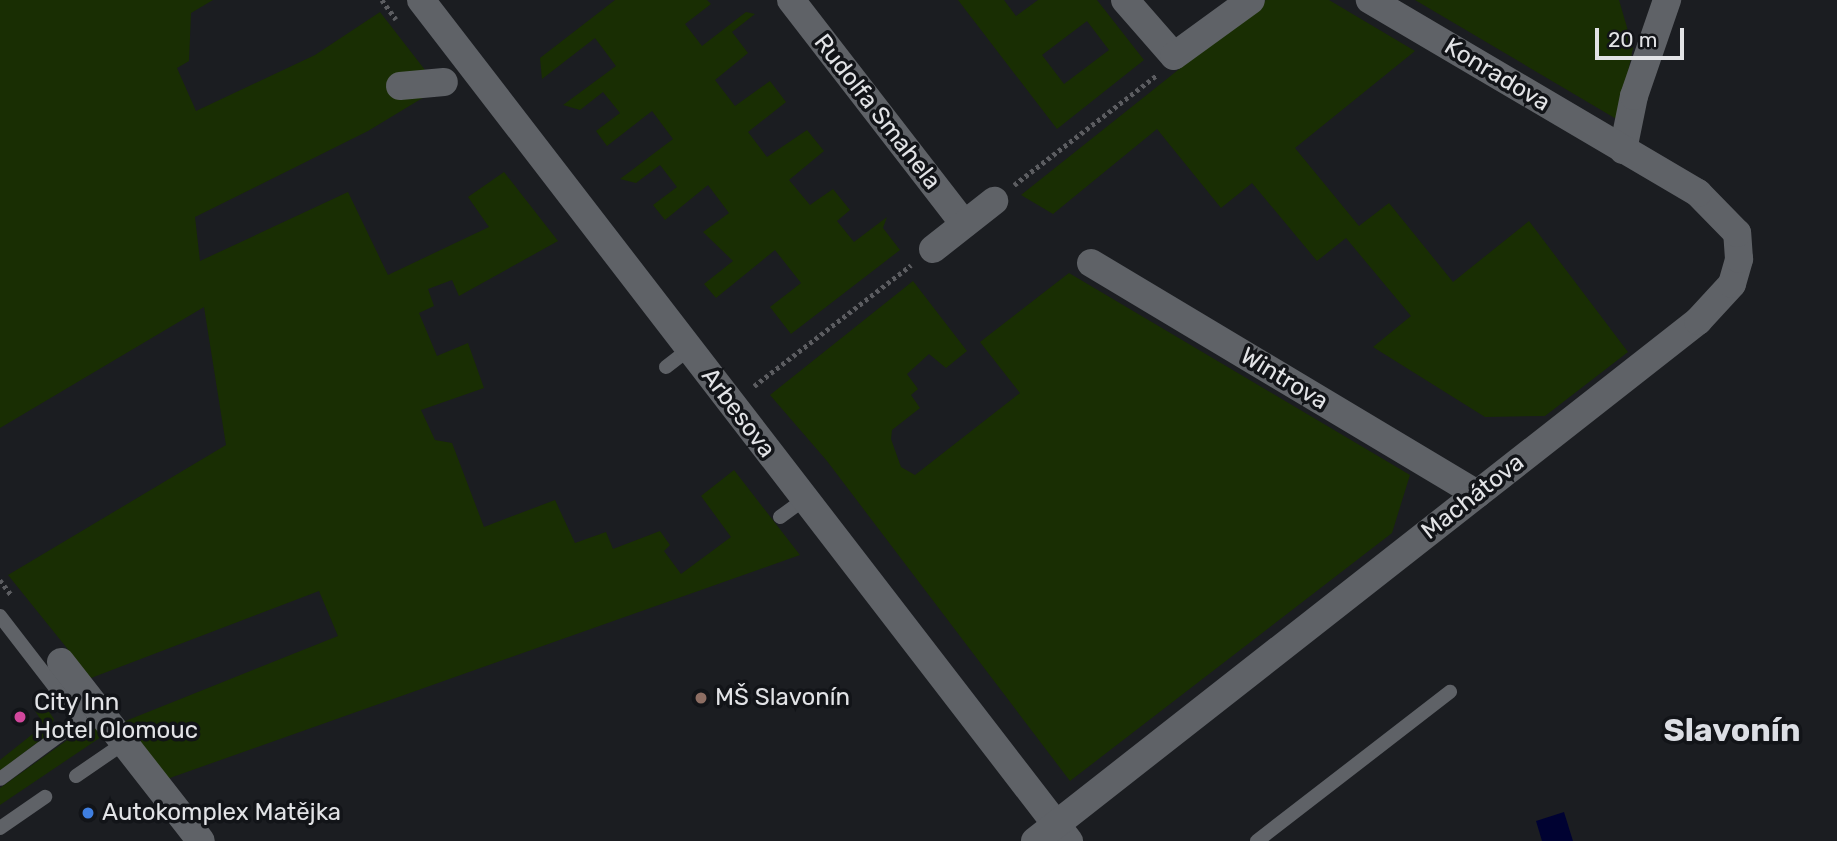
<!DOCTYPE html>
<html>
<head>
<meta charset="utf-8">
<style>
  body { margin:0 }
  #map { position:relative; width:1837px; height:841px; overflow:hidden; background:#1b1d21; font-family:Rubik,sans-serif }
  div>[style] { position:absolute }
  .green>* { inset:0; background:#192e03 }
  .water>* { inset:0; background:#000232 }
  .path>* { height:4.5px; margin-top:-2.25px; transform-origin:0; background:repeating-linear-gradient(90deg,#5c5d61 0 3.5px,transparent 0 7px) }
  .service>* { height:14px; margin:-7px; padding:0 7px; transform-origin:7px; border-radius:7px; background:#5f6267 }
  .minor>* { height:28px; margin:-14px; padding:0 14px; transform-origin:14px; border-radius:14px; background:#5f6267 }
  .dots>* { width:19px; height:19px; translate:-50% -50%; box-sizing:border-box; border:4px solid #121418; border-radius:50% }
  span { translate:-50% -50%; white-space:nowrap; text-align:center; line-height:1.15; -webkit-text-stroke:7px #121418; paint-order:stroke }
  .street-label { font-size:24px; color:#e2e3e6 }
  .poi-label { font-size:24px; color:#e2e3e6 }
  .left { translate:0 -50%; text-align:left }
  .district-label { font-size:32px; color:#dcdee4; font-weight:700 }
  .scale { position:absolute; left:1595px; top:28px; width:89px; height:32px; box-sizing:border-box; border:4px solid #e2e3e6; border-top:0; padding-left:9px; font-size:21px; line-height:24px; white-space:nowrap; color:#e2e3e6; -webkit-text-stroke:5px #121418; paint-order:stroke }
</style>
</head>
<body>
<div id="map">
  <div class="green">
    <div style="clip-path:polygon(0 0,213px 0,191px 13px,189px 61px,177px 68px,196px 111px,315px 55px,380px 12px,439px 88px,368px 131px,195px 217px,200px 261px,348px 192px,388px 275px,489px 227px,468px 197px,504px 172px,558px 241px,459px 296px,452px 280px,428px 289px,434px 306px,419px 313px,437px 356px,468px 343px,484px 388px,421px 410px,435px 440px,452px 443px,484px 527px,555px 500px,575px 543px,606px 532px,613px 549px,660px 531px,670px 545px,664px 551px,681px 574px,731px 537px,701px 496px,734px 470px,800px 555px,167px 779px,123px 722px,338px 636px,319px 591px,91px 678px,8px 575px,226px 445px,204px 307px,0 428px)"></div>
    <div style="clip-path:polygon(615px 0,707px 0,711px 4px,685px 24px,702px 46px,746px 12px,755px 14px,732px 32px,748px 53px,715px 80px,735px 106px,770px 81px,786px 102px,748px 132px,767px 157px,807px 130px,824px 151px,789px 180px,810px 205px,833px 189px,850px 210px,837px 221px,854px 242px,887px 217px,883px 228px,900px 250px,791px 334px,770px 307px,801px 283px,775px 250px,716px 298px,704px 284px,733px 261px,703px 232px,729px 213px,708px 185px,665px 220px,653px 205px,677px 187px,660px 165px,636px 183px,620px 179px,673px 139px,652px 111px,607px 146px,596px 131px,620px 113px,603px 92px,580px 110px,563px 105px,616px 66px,595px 38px,542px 79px,540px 58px)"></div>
    <div style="clip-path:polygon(evenodd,958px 0,1004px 0,1016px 16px,1038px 0,1097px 0,1144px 60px,1057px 129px,958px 0,1087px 21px,1109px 50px,1064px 84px,1042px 55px,1087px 21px)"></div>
    <div style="clip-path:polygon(1266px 0,1329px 0,1415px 51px,1295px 148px,1359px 226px,1389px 203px,1453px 282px,1529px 221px,1628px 352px,1545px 416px,1485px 417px,1373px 347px,1411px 316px,1346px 238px,1317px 261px,1252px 183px,1221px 208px,1157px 129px,1053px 214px,1021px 195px)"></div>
    <div style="clip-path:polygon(1415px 0,1619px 0,1633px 48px,1618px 120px)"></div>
    <div style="clip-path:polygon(1069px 273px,1410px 475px,1392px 533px,1070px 781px,827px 461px,770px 395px,913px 281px,967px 351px,946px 368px,929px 354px,907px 374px,918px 389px,911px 395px,920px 408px,892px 430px,891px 439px,901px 467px,915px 475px,1020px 393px,980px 342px)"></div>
    <div style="clip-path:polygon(45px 706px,54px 719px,47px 735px,0 771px,0 760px,44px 725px,34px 709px)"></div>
    <div style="clip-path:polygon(94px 721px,104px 735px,0 805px,0 788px)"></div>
  </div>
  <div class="water">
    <div style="clip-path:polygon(1564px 812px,1573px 841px,1542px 841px,1536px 821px)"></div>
  </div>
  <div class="path">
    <div style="left:382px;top:0;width:24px;rotate:54deg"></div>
    <div style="left:1014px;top:185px;width:180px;rotate:-37.6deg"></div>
    <div style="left:754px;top:386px;width:198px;rotate:-37.6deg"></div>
    <div style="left:0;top:580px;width:20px;rotate:53deg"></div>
  </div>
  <div class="service">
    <div style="left:666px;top:367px;width:29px;rotate:-38deg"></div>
    <div style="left:780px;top:517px;width:31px;rotate:-36deg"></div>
    <div style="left:0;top:616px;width:131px;rotate:52.4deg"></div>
    <div style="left:80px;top:720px;width:99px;rotate:143.6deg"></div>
    <div style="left:76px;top:776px;width:58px;rotate:-34.5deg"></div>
    <div style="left:0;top:828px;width:55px;rotate:-34.6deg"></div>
    <div style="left:1257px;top:841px;width:244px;rotate:-37.7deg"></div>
  </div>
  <div class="minor">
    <div style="left:421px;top:0;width:1062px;rotate:52.39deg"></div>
    <div style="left:791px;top:0;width:283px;rotate:52.3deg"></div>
    <div style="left:1125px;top:0;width:74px;rotate:48.8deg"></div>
    <div style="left:1174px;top:56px;width:95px;rotate:-36deg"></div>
    <div style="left:400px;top:86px;width:44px;rotate:-5.2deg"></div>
    <div style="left:1623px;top:150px;width:55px;rotate:-78.5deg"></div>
    <div style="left:1634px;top:96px;width:102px;rotate:-71deg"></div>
    <div style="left:933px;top:249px;width:78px;rotate:-38.2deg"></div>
    <div style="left:1091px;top:263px;width:450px;rotate:30.9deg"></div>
    <div style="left:61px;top:662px;width:227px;rotate:52deg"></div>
    <div style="left:1035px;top:841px;width:843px;rotate:-38.11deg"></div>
    <div style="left:1698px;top:321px;width:50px;rotate:-47.4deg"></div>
    <div style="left:1732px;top:284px;width:26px;rotate:-74deg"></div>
    <div style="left:1739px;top:259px;width:26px;rotate:-94deg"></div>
    <div style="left:1737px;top:233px;width:56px;rotate:-134.3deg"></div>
    <div style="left:1698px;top:193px;width:381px;rotate:-149.5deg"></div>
  </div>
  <div class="dots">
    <div style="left:701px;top:698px;background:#8d6e63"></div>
    <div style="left:20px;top:717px;background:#d1479c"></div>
    <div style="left:88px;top:813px;background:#3f7fe0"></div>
  </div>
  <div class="street-label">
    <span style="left:1497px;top:75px;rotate:31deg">Konradova</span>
    <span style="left:877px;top:112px;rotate:52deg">Rudolfa Smahela</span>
    <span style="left:1284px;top:379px;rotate:31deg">Wintrova</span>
    <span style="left:738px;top:413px;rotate:53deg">Arbesova</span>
    <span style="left:1473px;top:497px;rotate:-38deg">Machátova</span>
  </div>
  <div class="poi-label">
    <span class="left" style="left:715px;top:698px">MŠ Slavonín</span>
    <span class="left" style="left:34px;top:717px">City Inn<br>Hotel Olomouc</span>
    <span class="left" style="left:102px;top:813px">Autokomplex Matějka</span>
  </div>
  <div class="district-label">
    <span style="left:1732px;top:730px">Slavonín</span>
  </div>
  <div class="scale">20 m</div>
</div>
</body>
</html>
